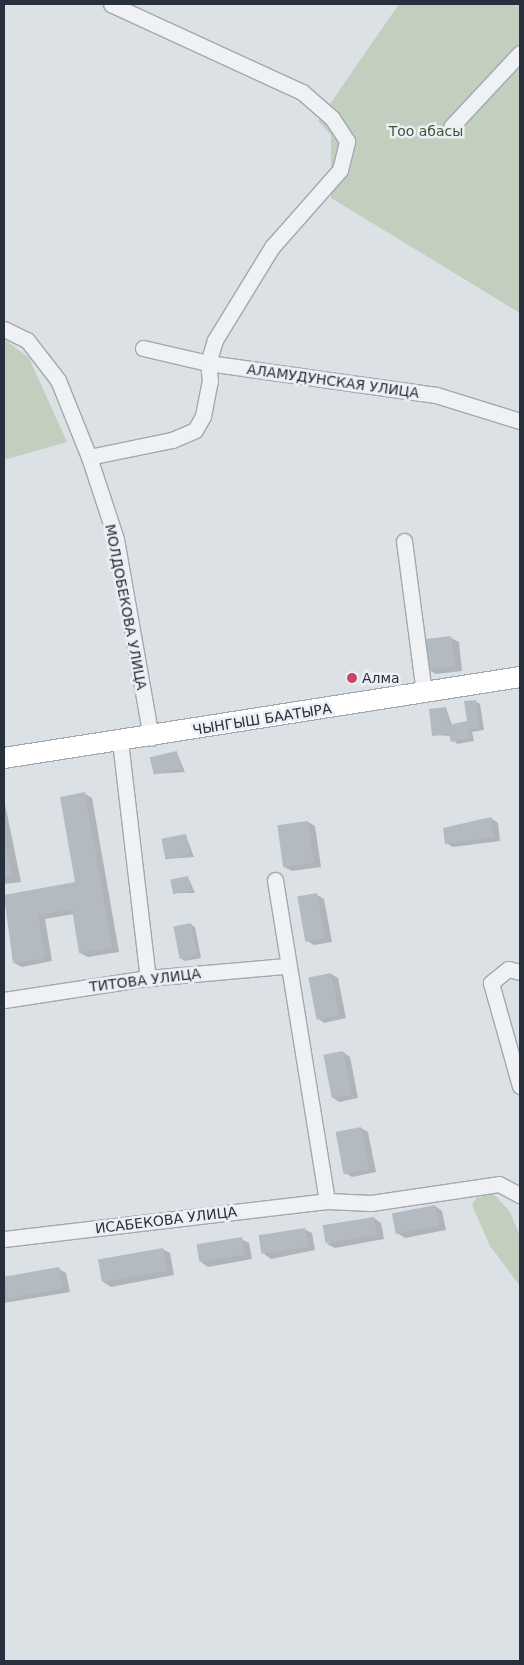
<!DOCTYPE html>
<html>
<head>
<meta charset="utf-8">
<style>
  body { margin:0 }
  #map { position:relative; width:524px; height:1665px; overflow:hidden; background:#dce1e6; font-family:"DejaVu Sans",sans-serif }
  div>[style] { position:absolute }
  .green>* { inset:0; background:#c3cfbe }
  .shadow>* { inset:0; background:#0003 }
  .building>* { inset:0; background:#b4bac2; transform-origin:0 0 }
  .roads { filter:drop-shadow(1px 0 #a2a8b0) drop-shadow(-1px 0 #a2a8b0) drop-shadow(0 1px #a2a8b0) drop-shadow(0 -1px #a2a8b0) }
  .minor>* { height:15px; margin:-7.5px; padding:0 7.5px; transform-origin:7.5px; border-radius:7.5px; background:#eff1f4 }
  .major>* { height:20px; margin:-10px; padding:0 10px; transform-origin:10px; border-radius:10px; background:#fff }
  .dots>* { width:14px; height:14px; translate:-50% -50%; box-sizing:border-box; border:2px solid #eceff4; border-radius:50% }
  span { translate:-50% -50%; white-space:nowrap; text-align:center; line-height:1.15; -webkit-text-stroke:5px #eceff4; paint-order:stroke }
  .park-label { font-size:14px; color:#3d5735 }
  .street-label { font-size:14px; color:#27303c }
  .poi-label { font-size:14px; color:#27303c }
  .left { translate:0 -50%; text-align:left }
  .frame { position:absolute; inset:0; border:5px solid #27303c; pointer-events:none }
</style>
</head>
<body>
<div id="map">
  <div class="green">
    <div style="clip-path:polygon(399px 4px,520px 4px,520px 313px,331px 198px,331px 135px,318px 121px)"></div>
    <div style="clip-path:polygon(4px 339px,29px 358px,67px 442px,4px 460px)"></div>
    <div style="clip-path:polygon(493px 1193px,510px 1212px,520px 1236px,520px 1286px,490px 1246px,472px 1205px,476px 1198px)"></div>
  </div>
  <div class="shadow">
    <div style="clip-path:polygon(451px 638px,459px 642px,462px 671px,436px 674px,429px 670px,425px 641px)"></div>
    <div style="clip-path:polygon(475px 701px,480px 704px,484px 730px,472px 732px,474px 741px,457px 744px,451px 736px,433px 735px,446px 708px,452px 725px,468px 722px)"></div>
    <div style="clip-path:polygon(177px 753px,185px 772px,154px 774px)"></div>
    <div style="clip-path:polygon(85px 794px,92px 798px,119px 952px,88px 957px,80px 953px,74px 914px,45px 919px,52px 961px,22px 967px,14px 963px,4px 896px,76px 883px)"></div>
    <div style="clip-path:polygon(4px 799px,21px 882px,4px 884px)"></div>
    <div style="clip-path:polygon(491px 818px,498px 823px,500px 841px,453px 847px,446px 843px)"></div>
    <div style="clip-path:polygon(308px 822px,315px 826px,321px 867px,292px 871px,284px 867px)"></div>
    <div style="clip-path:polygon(186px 836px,194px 857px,166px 859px)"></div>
    <div style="clip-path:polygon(188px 877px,195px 893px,174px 893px)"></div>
    <div style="clip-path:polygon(317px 895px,324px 899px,332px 942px,314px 945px,307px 941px)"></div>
    <div style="clip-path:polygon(190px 924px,195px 927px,201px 958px,185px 961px,180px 958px)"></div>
    <div style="clip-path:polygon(331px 974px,338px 978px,346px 1018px,324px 1023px,317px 1018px)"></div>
    <div style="clip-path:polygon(343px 1052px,350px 1057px,358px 1098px,339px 1102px,332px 1097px)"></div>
    <div style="clip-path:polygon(361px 1128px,368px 1132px,376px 1172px,352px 1177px,345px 1173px)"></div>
    <div style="clip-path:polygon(435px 1206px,442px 1211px,446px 1230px,405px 1238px,397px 1233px)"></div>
    <div style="clip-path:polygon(374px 1218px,381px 1223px,384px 1239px,335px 1248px,327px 1244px)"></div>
    <div style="clip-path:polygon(304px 1229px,312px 1233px,315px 1250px,271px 1259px,264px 1254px)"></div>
    <div style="clip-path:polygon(241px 1239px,249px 1243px,252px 1259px,208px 1267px,201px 1262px)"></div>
    <div style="clip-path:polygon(162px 1249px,170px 1253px,174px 1275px,111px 1287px,103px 1282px)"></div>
    <div style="clip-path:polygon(59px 1269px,66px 1273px,70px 1292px,4px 1303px,4px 1279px)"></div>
  </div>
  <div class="building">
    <div style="left:451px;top:636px;width:31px;height:27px;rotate:83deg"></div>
    <div style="clip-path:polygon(476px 700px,479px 728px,468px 730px,470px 738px,451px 742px,449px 734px,432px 736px,429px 709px,446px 707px,448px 725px,467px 721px,464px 701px)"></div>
    <div style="left:177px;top:751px;width:18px;height:28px;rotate:77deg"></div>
    <div style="clip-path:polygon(85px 792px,112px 948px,79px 953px,72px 909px,38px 915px,45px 958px,13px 963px,4px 895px,75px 882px,60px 797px)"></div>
    <div style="clip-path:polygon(491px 817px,494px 837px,445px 844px,443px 828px)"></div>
    <div style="left:308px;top:821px;width:42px;height:31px;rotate:82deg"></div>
    <div style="left:186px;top:834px;width:21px;height:25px;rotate:79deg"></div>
    <div style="clip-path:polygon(4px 836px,12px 876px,4px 878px)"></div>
    <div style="left:188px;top:876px;width:15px;height:18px;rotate:79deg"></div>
    <div style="left:317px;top:893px;width:46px;height:20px;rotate:80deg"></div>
    <div style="left:191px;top:923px;width:33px;height:18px;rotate:79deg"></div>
    <div style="left:331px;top:973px;width:43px;height:23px;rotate:79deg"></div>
    <div style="left:343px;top:1051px;width:44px;height:20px;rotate:79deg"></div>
    <div style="left:361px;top:1127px;width:43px;height:26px;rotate:79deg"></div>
    <div style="left:435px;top:1205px;width:21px;height:44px;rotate:79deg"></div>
    <div style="left:374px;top:1217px;width:18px;height:52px;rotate:81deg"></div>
    <div style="left:305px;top:1228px;width:19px;height:47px;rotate:81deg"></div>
    <div style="left:242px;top:1237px;width:18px;height:46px;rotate:81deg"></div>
    <div style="left:163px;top:1248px;width:23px;height:66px;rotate:80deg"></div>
    <div style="left:59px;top:1267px;width:22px;height:56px;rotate:80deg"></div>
  </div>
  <div class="roads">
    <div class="minor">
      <div style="left:451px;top:127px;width:101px;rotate:-47deg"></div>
      <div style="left:4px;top:329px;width:25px;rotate:26deg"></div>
      <div style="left:27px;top:340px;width:51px;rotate:52.2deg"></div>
      <div style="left:58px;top:380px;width:83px;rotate:68.1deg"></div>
      <div style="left:89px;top:457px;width:86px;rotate:71.8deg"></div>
      <div style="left:116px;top:539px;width:202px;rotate:80deg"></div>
      <div style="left:143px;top:348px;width:67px;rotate:13deg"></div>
      <div style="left:208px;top:363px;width:230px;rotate:8deg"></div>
      <div style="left:436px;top:395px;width:88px;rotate:17.2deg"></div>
      <div style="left:89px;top:457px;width:85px;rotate:-11.6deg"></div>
      <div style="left:172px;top:440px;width:25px;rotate:-23deg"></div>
      <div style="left:195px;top:430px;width:16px;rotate:-60deg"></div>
      <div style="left:203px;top:416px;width:36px;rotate:-79deg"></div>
      <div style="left:210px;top:381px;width:18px;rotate:-96deg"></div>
      <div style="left:208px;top:363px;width:24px;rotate:-73deg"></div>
      <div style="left:215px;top:340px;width:109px;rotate:-58.5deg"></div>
      <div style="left:272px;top:247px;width:103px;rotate:-48.6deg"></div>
      <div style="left:340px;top:170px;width:30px;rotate:-76deg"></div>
      <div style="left:347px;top:141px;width:27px;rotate:-123deg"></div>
      <div style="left:332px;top:118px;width:40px;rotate:-139deg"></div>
      <div style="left:302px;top:92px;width:210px;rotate:-155.3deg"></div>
      <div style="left:404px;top:541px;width:153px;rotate:82.5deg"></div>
      <div style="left:120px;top:741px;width:239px;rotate:83.3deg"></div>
      <div style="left:275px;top:880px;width:325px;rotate:80.8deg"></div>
      <div style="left:520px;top:972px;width:12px;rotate:-166deg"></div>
      <div style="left:508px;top:969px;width:22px;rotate:141deg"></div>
      <div style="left:491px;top:983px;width:107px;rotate:74.3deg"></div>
      <div style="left:4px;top:1000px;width:146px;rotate:-8.7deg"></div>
      <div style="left:148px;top:978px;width:139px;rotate:-5deg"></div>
      <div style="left:4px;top:1239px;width:325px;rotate:-6.7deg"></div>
      <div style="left:327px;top:1201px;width:44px;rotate:2.6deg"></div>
      <div style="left:371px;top:1203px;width:129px;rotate:-8.4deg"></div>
      <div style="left:499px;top:1184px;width:24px;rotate:28deg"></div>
    </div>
    <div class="major">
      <div style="left:4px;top:758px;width:522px;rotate:-8.92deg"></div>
    </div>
  </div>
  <div class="dots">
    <div style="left:352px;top:678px;background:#c84560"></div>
  </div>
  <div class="park-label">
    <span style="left:426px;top:131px">Тоо абасы</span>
  </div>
  <div class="street-label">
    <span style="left:333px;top:381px;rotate:8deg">АЛАМУДУНСКАЯ УЛИЦА</span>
    <span style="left:126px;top:607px;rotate:79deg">МОЛДОБЕКОВА УЛИЦА</span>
    <span style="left:262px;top:719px;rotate:-9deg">ЧЫНГЫШ БААТЫРА</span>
    <span style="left:145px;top:980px;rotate:-7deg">ТИТОВА УЛИЦА</span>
    <span style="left:166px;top:1220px;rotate:-7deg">ИСАБЕКОВА УЛИЦА</span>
  </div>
  <div class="poi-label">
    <span class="left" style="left:362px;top:678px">Алма</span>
  </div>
  <div class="frame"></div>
</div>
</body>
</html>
